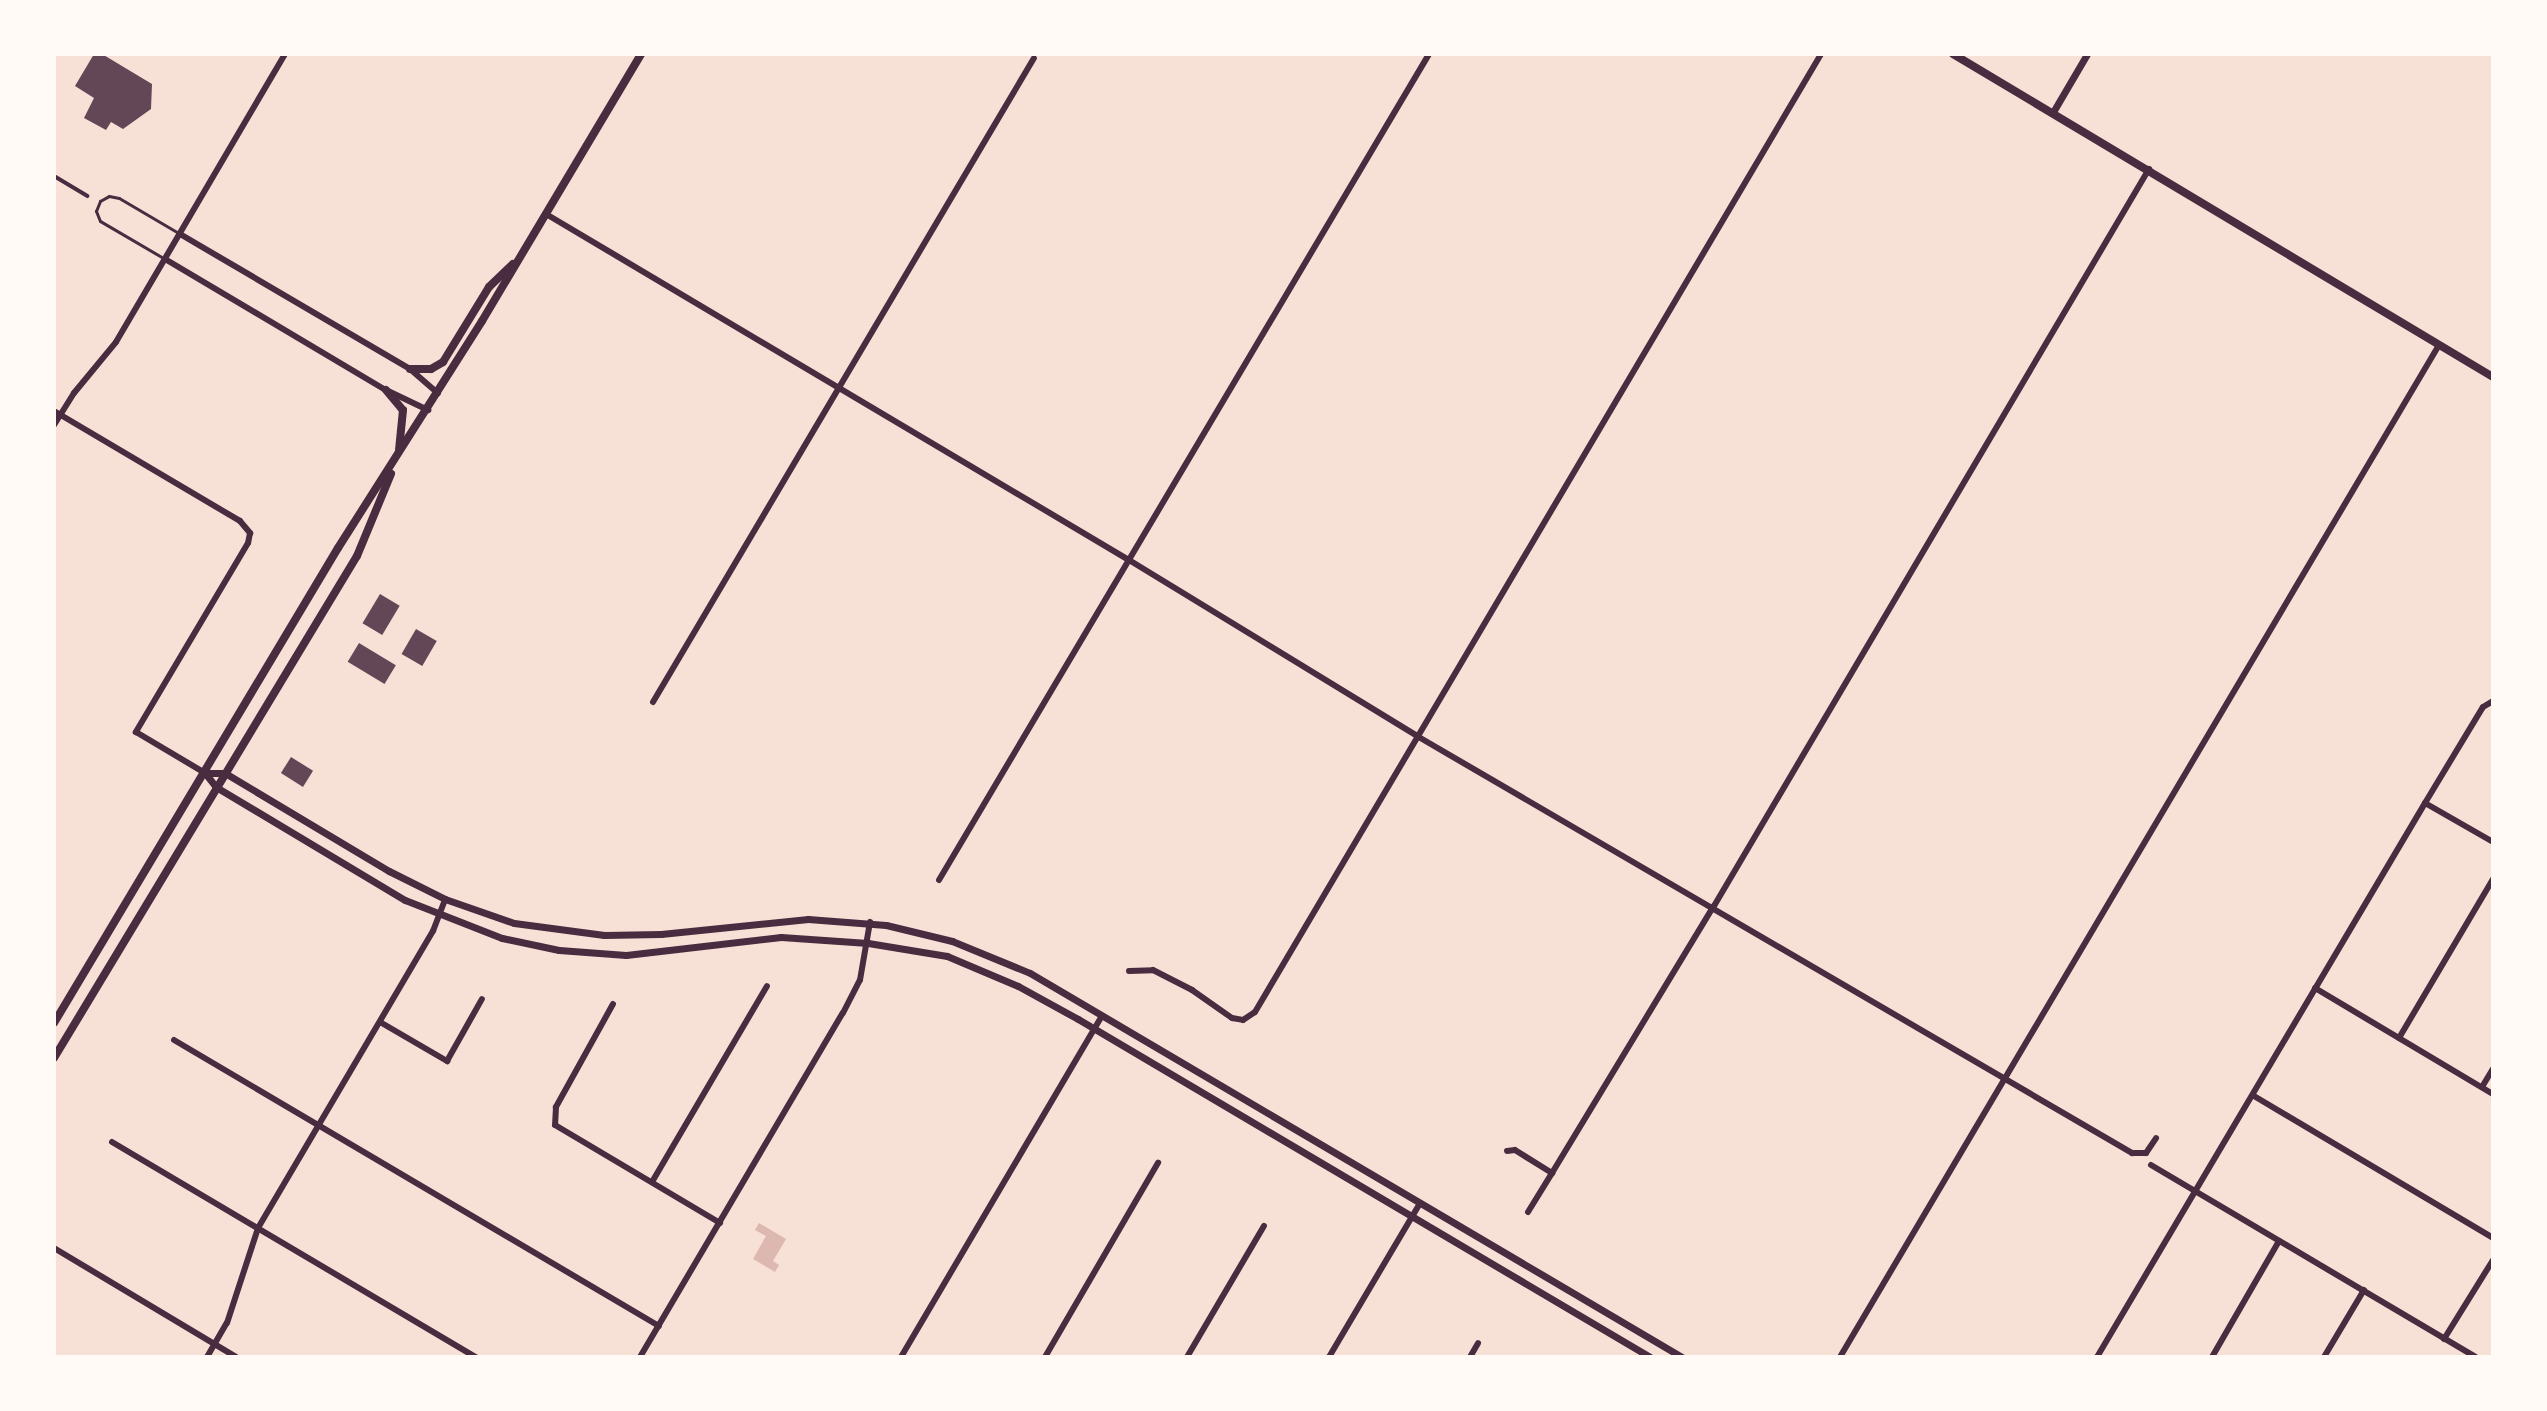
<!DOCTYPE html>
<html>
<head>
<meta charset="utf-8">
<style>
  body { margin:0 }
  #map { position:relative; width:2547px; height:1411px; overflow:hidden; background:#f7e1d7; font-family:"Golos Text",sans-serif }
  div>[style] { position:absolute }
  .water>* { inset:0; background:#dcb8b0 }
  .building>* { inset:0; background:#644757; transform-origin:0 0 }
  .service>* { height:3px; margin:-1.5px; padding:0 1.5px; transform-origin:1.5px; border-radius:1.5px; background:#4a2c40 }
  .pedestrian>* { height:4px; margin:-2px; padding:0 2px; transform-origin:2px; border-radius:2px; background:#4a2c40 }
  .minor>* { height:6px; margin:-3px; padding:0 3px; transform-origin:3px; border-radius:3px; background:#4a2c40 }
  .tertiary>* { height:7px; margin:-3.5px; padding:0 3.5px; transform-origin:3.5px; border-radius:3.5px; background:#4a2c40 }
  .secondary>* { height:8px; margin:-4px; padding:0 4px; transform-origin:4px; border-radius:4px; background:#4a2c40 }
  span { translate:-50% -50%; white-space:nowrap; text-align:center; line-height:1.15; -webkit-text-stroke:8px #fffaf5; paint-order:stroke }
  .frame { position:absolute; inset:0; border:56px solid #fffaf5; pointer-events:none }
</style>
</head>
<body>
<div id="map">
  <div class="water">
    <div style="clip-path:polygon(759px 1223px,786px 1239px,773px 1261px,779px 1265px,775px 1272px,753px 1259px,766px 1236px,755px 1230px)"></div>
  </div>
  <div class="building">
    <div style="clip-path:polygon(94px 54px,102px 54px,152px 84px,151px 109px,123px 129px,111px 122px,106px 130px,84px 118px,94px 98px,75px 86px)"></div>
    <div style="left:380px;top:594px;width:23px;height:34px;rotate:31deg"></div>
    <div style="left:416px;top:629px;width:24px;height:29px;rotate:30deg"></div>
    <div style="left:359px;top:643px;width:43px;height:22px;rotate:31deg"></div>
    <div style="left:291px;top:757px;width:26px;height:19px;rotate:32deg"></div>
  </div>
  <div class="service">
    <div style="left:165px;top:259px;width:75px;rotate:-149.7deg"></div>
    <div style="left:100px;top:221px;width:11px;rotate:-112deg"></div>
    <div style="left:96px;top:211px;width:11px;rotate:-68deg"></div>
    <div style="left:100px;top:201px;width:10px;rotate:-29deg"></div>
    <div style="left:109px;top:196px;width:10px;rotate:11deg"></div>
    <div style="left:119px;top:198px;width:71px;rotate:30.5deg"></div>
  </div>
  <div class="pedestrian">
    <div style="left:54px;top:176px;width:39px;rotate:31deg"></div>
  </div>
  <div class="minor">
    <div style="left:546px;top:214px;width:678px;rotate:30.69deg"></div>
    <div style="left:1129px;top:560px;width:338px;rotate:31.4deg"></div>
    <div style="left:1417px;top:736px;width:828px;rotate:30.25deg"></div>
    <div style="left:2132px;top:1153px;width:14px"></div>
    <div style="left:2146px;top:1153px;width:18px;rotate:-56deg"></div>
    <div style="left:180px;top:234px;width:267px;rotate:30.4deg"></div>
    <div style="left:410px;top:369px;width:37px;rotate:41deg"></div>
    <div style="left:165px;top:259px;width:257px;rotate:30.7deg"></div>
    <div style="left:386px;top:390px;width:47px;rotate:25.5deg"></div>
    <div style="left:54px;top:411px;width:216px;rotate:30.6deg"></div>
    <div style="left:240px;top:521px;width:16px;rotate:50deg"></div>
    <div style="left:250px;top:533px;width:10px;rotate:101deg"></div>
    <div style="left:248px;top:543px;width:220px;rotate:120.7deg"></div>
    <div style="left:136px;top:732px;width:80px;rotate:30.7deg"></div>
    <div style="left:54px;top:425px;width:38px;rotate:-58deg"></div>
    <div style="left:74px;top:393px;width:66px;rotate:-50.5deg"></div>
    <div style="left:116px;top:342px;width:334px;rotate:-59.6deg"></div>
    <div style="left:653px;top:702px;width:748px;rotate:-59.39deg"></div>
    <div style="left:2425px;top:803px;width:78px;rotate:29.8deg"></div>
    <div style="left:939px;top:880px;width:960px;rotate:-59.32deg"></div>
    <div style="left:1129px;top:971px;width:24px;rotate:-2deg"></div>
    <div style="left:1153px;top:970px;width:44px;rotate:27.1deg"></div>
    <div style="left:1192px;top:990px;width:49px;rotate:35deg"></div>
    <div style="left:1232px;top:1018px;width:11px;rotate:10deg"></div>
    <div style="left:1243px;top:1020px;width:14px;rotate:-34deg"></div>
    <div style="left:1255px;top:1012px;width:1113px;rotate:-59.42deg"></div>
    <div style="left:2315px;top:988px;width:207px;rotate:30.8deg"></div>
    <div style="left:613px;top:1004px;width:118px;rotate:119deg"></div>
    <div style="left:556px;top:1107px;width:18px;rotate:93deg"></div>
    <div style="left:555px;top:1125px;width:192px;rotate:30.7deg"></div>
    <div style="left:380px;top:1022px;width:78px;rotate:30.2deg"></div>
    <div style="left:447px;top:1061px;width:71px;rotate:-60.6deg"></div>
    <div style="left:2399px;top:1038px;width:185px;rotate:-59.4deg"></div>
    <div style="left:174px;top:1040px;width:563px;rotate:30.53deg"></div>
    <div style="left:2482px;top:1087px;width:21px;rotate:-59deg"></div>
    <div style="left:2254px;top:1096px;width:278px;rotate:30.7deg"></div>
    <div style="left:112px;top:1142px;width:423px;rotate:30.6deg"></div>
    <div style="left:1507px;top:1151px;width:8px;rotate:-7deg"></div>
    <div style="left:1515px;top:1150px;width:44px;rotate:31.9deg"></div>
    <div style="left:1552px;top:1173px;width:312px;rotate:-58.8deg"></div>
    <div style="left:1714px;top:906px;width:856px;rotate:-59.45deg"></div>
    <div style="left:2151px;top:1165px;width:377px;rotate:30.6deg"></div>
    <div style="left:652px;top:1182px;width:227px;rotate:-59.6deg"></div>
    <div style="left:1528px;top:1212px;width:46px;rotate:-58.4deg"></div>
    <div style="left:54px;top:1248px;width:212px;rotate:30.9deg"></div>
    <div style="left:2444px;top:1339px;width:93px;rotate:-58.2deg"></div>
    <div style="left:207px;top:1357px;width:39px;rotate:-60deg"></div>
    <div style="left:227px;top:1323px;width:100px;rotate:-71.9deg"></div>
    <div style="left:258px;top:1228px;width:345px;rotate:-59.5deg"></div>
    <div style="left:433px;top:931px;width:34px;rotate:-69deg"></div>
    <div style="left:640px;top:1357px;width:399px;rotate:-59.5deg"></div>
    <div style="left:843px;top:1013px;width:37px;rotate:-63deg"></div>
    <div style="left:860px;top:980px;width:59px;rotate:-80.2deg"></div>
    <div style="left:901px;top:1357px;width:396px;rotate:-59.5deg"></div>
    <div style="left:1045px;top:1357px;width:225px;rotate:-59.8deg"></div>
    <div style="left:1187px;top:1357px;width:152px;rotate:-59.6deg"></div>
    <div style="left:1329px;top:1357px;width:179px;rotate:-59.4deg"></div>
    <div style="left:1470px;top:1357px;width:16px;rotate:-60deg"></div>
    <div style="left:1840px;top:1357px;width:1176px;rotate:-59.38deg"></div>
    <div style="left:2097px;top:1357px;width:644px;rotate:-59.37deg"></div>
    <div style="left:2425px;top:803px;width:112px;rotate:-58.9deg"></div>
    <div style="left:2483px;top:707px;width:12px;rotate:-31deg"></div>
    <div style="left:2212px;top:1357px;width:134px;rotate:-60deg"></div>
    <div style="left:2324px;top:1357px;width:78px;rotate:-59.2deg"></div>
  </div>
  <div class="tertiary">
    <div style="left:2053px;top:112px;width:67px;rotate:-59.6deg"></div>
    <div style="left:205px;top:773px;width:20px"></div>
    <div style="left:225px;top:773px;width:191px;rotate:30.9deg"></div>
    <div style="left:389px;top:871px;width:63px;rotate:26.6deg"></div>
    <div style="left:445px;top:899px;width:73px;rotate:19.2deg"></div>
    <div style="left:514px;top:923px;width:91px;rotate:7.6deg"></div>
    <div style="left:604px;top:935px;width:57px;rotate:-1deg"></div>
    <div style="left:661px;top:934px;width:148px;rotate:-5.8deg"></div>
    <div style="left:808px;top:919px;width:78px;rotate:4.4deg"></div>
    <div style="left:886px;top:925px;width:68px;rotate:13.6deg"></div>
    <div style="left:952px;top:941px;width:84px;rotate:22.3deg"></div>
    <div style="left:1030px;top:973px;width:757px;rotate:30.5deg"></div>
    <div style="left:205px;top:773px;width:18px;rotate:52deg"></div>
    <div style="left:216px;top:787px;width:220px;rotate:30.9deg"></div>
    <div style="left:405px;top:900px;width:104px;rotate:21.4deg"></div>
    <div style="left:502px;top:938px;width:58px;rotate:11.9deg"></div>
    <div style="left:559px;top:950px;width:67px;rotate:4.3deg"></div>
    <div style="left:626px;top:955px;width:156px;rotate:-6.6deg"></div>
    <div style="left:781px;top:937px;width:87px;rotate:3.9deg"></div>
    <div style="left:868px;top:943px;width:80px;rotate:9.3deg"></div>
    <div style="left:947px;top:956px;width:77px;rotate:22.9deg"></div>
    <div style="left:1018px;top:986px;width:68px;rotate:28.8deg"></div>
    <div style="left:1078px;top:1019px;width:664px;rotate:30.58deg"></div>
  </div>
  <div class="secondary">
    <div style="left:1953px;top:54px;width:629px;rotate:30.89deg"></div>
    <div style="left:410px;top:369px;width:21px"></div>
    <div style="left:431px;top:369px;width:14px;rotate:-30deg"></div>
    <div style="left:443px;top:362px;width:88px;rotate:-58.5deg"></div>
    <div style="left:489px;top:287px;width:33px;rotate:-44deg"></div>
    <div style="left:386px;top:390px;width:26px;rotate:50deg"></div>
    <div style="left:403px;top:410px;width:40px;rotate:95.7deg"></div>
    <div style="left:54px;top:1023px;width:553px;rotate:-59.13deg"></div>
    <div style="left:338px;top:548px;width:269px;rotate:-57.6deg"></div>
    <div style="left:482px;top:321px;width:311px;rotate:-59.2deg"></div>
    <div style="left:54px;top:1058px;width:586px;rotate:-58.89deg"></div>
    <div style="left:357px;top:556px;width:89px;rotate:-67.5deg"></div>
  </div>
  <div class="frame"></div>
</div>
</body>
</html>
